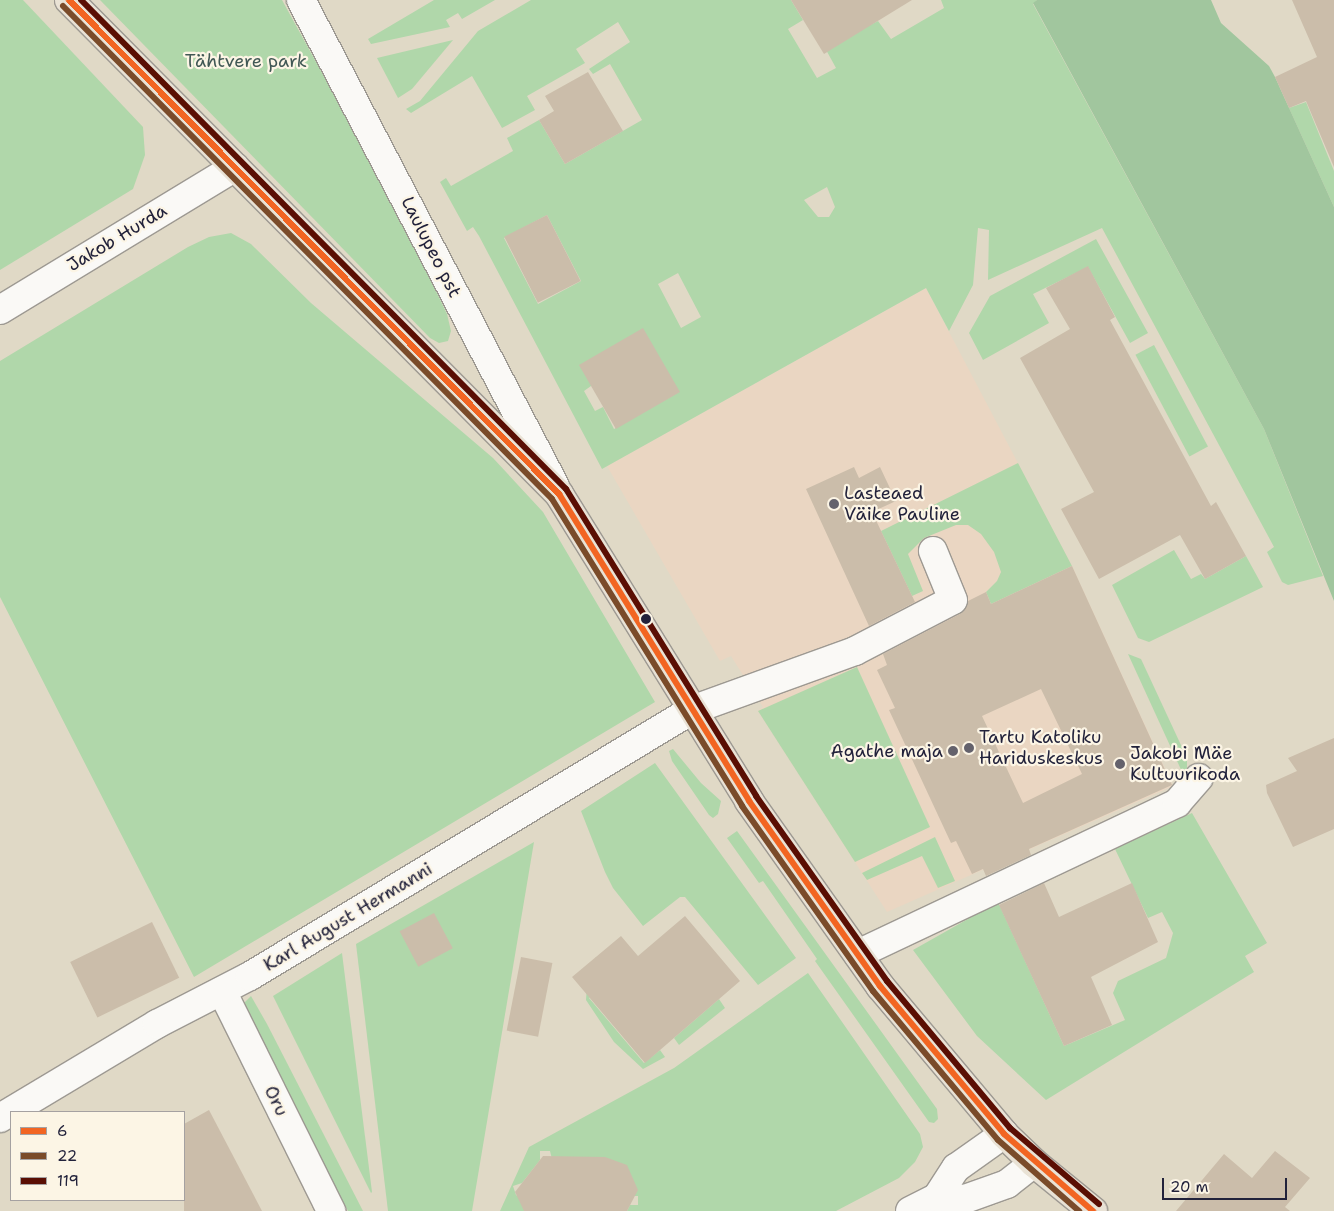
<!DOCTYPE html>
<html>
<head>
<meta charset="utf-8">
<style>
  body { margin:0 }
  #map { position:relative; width:1334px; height:1211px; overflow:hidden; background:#e0d9c6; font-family:"Shantell Sans",sans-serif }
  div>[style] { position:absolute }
  .built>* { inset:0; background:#ead6c2 }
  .green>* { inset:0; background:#b0d7aa; transform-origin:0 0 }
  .forest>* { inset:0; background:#a1c69e }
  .building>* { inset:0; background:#cbbdaa; transform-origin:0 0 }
  .roads { filter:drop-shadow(1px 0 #9d9992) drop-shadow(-1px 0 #9d9992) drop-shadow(0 1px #9d9992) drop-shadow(0 -1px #9d9992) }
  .minor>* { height:28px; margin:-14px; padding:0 14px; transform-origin:14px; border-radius:14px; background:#faf9f6 }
  .major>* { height:28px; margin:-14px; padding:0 14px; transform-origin:14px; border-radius:14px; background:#e9e2d5 }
  .bus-1>* { height:6px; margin:-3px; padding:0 3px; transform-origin:3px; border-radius:3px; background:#f26522 }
  .bus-2>* { height:6px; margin:-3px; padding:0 3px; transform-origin:3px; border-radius:3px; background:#7a4b2a }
  .bus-3>* { height:6px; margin:-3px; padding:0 3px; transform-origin:3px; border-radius:3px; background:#5a0e03 }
  .dots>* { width:14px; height:14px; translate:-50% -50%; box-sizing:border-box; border:2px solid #fcf5e5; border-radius:50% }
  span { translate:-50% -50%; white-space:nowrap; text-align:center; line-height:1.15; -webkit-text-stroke:4.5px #fcf5e5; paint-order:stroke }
  .park-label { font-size:18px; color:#415855 }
  .street-label { font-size:18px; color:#22223b }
  .poi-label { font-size:18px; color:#22223b }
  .left { translate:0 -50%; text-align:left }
  .right { translate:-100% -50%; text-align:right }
  .legend { position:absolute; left:10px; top:1111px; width:175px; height:90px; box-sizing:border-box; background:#fcf5e5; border:1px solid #a5a1a1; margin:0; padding:6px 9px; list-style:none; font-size:15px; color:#22223b }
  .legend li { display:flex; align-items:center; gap:10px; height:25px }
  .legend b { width:25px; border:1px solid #a5a1a1 }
  .scale { position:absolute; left:1162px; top:1178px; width:125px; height:22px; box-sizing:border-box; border:2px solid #22223b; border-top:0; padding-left:6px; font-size:15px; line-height:18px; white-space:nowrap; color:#22223b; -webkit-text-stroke:4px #fcf5e5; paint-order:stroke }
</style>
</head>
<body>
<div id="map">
  <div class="built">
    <div style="clip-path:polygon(926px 288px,1072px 566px,1173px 786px,887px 912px,758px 711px,763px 707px,731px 656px,720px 661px,607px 466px)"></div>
  </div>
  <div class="green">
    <div style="clip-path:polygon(0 0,23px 0,143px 127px,145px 155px,133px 189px,0 270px)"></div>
    <div style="clip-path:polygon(100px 0,282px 0,398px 211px,447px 314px,451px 331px,448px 341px,439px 343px,430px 338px)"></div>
    <div style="clip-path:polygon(434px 0,495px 0,462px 19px,458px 13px,446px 20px,450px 27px,371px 44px,368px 39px)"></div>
    <div style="clip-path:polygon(evenodd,531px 0,791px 0,803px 20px,788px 29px,817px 78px,836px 68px,825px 48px,878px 21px,891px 39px,944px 8px,941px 0,1037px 0,1033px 4px,1264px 429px,1323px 576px,1288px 585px,1282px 582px,1267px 552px,1274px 547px,1102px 228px,988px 280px,989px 230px,978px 228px,973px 285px,949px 331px,926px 288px,602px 469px,479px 236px,473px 227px,467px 231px,440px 182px,446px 178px,451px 186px,513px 151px,507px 138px,539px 120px,565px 164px,642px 120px,610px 64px,593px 74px,589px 69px,630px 42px,618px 22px,576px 49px,585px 63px,527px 96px,535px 110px,502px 128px,472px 76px,411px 113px,406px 109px,420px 101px,478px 31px,531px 0,827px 187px,835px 207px,829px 217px,818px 217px,804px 200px,827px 187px,531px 0,547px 215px,581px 281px,538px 304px,504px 238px,547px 215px,531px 0,678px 273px,701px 317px,681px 328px,658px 284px,678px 273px,531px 0,591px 386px,679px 392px,614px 429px,603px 407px,595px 411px,584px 391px,591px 386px)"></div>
    <div style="clip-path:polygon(453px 40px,412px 89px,398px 98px,377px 58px)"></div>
    <div style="clip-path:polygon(1306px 102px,1334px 171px,1334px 207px,1289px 108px)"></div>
    <div style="clip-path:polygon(231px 233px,251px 244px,311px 303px,493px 458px,543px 512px,655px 702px,194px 977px,0 597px,0 361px,188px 247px,209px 237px)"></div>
    <div style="clip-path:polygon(1096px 239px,1148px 333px,1130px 343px,1088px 267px,1033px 294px,1049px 323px,983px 360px,969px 333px,990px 296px)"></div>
    <div style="left:1154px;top:345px;width:115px;height:21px;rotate:62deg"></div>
    <div style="clip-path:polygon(1018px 463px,1072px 566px,991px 604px,986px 592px,997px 581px,1001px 572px,994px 552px,981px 534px,968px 525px,956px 525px,924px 538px,908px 554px,923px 591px,912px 596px,881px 531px)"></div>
    <div style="clip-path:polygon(1174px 550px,1191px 579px,1201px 574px,1205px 579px,1246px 556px,1263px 587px,1149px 642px,1138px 638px,1112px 585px)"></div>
    <div style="clip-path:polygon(1128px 654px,1141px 659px,1187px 758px,1187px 774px,1183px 774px)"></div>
    <div style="clip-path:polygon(857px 667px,930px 827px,855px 862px,758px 711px)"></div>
    <div style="clip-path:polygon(673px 749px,701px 783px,721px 801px,718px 814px,713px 818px,709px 815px,672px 761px,669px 751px)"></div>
    <div style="clip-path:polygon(655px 763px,796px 958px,758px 985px,685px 897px,680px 897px,643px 926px,613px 888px,605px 872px,581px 811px)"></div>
    <div style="clip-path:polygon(1192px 813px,1267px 943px,1245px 956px,1254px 972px,1046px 1100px,977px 1036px,913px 950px,998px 902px,1064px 1046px,1125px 1020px,1113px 993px,1118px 981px,1166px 958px,1173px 933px,1162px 912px,1148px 918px,1115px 849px)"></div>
    <div style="clip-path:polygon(737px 831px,937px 1109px,938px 1119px,934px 1123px,929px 1122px,815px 961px,817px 959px,763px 881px,759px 883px,727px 838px)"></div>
    <div style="clip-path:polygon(935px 837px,955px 881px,938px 888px,922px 856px,867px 880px,862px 873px)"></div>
    <div style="clip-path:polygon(534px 842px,472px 1211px,388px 1211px,356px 944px)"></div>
    <div style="clip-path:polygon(342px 953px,372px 1192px,371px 1193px,273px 996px)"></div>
    <div style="clip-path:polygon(596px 957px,613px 977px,589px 998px,644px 1063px,660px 1050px,665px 1057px,643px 1069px,614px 1042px,586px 1000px,588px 970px)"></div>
    <div style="clip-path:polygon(808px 973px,920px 1134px,923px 1147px,915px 1162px,899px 1178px,836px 1211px,627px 1211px,630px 1205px,638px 1205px,638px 1196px,631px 1196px,590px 1162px,589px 1157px,581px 1157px,579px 1163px,552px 1159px,550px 1151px,540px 1151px,540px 1160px,522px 1183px,513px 1186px,516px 1195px,537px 1211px,500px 1211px,529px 1147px,674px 1068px)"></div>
    <div style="clip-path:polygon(251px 996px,267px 1024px,363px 1211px,348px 1211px,243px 1013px,244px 1003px)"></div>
    <div style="clip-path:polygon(719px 999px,725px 1008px,679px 1045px,674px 1038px)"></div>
  </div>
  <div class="forest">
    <div style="clip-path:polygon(1037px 0,1211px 0,1221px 23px,1269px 66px,1275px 77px,1334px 207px,1334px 601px,1264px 429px,1033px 3px)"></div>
  </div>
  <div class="building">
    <div style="clip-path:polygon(791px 0,912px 0,824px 54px)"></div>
    <div style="clip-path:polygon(1292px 0,1334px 0,1334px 167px,1306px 101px,1289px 108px,1275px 77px,1317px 57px)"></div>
    <div style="clip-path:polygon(588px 72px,623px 131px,565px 164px,539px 120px,554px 111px,545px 96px)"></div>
    <div style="left:547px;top:215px;width:74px;height:48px;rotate:63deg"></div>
    <div style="clip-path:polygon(1088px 266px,1115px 317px,1110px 320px,1211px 506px,1216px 502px,1246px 556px,1205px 579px,1180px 535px,1099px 579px,1061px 509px,1094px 492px,1020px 358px,1070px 329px,1046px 288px)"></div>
    <div style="left:643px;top:328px;width:74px;height:74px;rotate:60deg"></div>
    <div style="clip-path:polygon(854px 467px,859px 478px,880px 467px,896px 501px,872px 512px,915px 602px,869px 626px,806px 489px)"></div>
    <div style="clip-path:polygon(evenodd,1072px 566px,1172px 785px,1029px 849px,1031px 855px,986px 876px,983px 869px,972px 874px,956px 841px,951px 843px,889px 710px,895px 708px,877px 670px,887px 665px,883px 654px,960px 614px,968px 601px,986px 592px,991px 604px,1072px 566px,1041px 689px,1082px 774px,1023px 803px,982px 716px,1041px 689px)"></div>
    <div style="clip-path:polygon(1334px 738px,1334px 829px,1293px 847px,1267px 793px,1266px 785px,1297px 771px,1288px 758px)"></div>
    <div style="clip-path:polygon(1044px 883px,1059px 917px,1132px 883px,1158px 942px,1091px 977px,1112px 1025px,1064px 1046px,999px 905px)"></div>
    <div style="left:434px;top:913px;width:40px;height:39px;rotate:62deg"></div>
    <div style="clip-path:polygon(685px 916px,740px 981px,645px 1063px,572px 977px,621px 936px,638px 956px)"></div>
    <div style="left:152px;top:922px;width:62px;height:91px;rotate:64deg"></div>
    <div style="left:521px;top:957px;width:32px;height:75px;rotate:11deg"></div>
    <div style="clip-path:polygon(209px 1110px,262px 1211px,184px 1211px,184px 1124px)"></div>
    <div style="clip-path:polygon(1275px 1151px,1310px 1178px,1285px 1207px,1290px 1211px,1176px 1211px,1224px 1154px,1252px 1178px)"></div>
    <div style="clip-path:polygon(543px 1156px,605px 1157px,627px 1165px,638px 1190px,627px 1211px,524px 1211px,515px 1192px)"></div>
  </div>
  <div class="roads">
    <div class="minor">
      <div style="left:301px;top:0;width:548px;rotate:62.41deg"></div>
      <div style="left:0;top:310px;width:275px;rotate:-31.3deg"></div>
      <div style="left:858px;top:954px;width:353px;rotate:-25.3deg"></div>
      <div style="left:1177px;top:803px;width:33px;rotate:-49deg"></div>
      <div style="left:222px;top:991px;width:246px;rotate:63.6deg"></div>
      <div style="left:0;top:1118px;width:183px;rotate:-30.9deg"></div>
      <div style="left:157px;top:1024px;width:105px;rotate:-27.3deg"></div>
      <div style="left:250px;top:976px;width:516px;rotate:-31.04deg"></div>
      <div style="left:692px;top:710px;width:173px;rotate:-19.9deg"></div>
      <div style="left:855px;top:651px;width:110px;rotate:-27.5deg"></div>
      <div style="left:953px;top:600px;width:53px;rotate:-112.2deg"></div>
      <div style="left:937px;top:1197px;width:28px;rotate:4deg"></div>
      <div style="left:965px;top:1199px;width:45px;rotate:-19.7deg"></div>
      <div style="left:1007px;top:1184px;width:34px;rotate:-38deg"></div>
      <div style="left:910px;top:1211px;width:30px;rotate:-27deg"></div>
      <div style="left:937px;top:1197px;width:35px;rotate:-57deg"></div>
      <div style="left:956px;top:1168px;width:59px;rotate:-35.3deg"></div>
    </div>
    <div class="major">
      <div style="left:69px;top:0;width:696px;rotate:45.23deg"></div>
      <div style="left:559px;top:494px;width:361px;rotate:58.2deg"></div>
      <div style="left:749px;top:801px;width:227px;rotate:54.7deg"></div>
      <div style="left:880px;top:986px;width:193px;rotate:50deg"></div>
      <div style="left:1004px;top:1134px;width:42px;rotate:44deg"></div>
      <div style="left:1034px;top:1163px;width:76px;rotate:39.1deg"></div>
    </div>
  </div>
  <div class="bus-1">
    <div style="left:69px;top:0;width:696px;rotate:45.23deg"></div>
    <div style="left:559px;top:494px;width:361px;rotate:58.2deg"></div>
    <div style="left:749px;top:801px;width:227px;rotate:54.7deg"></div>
    <div style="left:880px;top:986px;width:193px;rotate:50deg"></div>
    <div style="left:1004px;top:1134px;width:118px;rotate:40.9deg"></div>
  </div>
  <div class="bus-2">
    <div style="left:63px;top:6px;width:694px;rotate:45.23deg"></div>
    <div style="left:552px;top:499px;width:361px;rotate:58.2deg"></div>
    <div style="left:742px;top:806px;width:227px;rotate:54.7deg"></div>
    <div style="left:873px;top:991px;width:194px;rotate:50deg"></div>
    <div style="left:998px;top:1140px;width:108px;rotate:41.2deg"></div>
  </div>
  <div class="bus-3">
    <div style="left:81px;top:0;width:689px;rotate:45.24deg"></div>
    <div style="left:566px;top:489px;width:361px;rotate:58.2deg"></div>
    <div style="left:756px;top:796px;width:227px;rotate:54.7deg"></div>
    <div style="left:887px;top:981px;width:192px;rotate:50.1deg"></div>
    <div style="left:1010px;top:1128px;width:117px;rotate:40.5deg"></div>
  </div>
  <div class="dots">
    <div style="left:834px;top:504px;background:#64626c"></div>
    <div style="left:646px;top:619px;background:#22223b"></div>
    <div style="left:969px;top:748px;background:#64626c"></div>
    <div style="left:953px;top:751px;background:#64626c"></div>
    <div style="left:1120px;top:764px;background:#64626c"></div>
  </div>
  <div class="park-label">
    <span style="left:246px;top:61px">Tähtvere park</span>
  </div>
  <div class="street-label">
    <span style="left:117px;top:238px;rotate:-31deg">Jakob Hurda</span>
    <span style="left:431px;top:247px;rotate:63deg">Laulupeo pst</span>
    <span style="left:348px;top:917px;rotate:-31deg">Karl August Hermanni</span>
    <span style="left:276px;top:1101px;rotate:64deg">Oru</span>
  </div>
  <div class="poi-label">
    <span class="left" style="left:844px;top:504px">Lasteaed<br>Väike Pauline</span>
    <span class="left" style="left:979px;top:748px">Tartu Katoliku<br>Hariduskeskus</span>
    <span class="right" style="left:943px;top:751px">Agathe maja</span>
    <span class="left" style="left:1130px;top:764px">Jakobi Mäe<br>Kultuurikoda</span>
  </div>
  <ul class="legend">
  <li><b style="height:6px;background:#f26522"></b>6</li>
  <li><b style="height:6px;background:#7a4b2a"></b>22</li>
  <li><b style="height:6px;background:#5a0e03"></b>119</li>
  </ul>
  <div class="scale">20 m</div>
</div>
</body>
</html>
